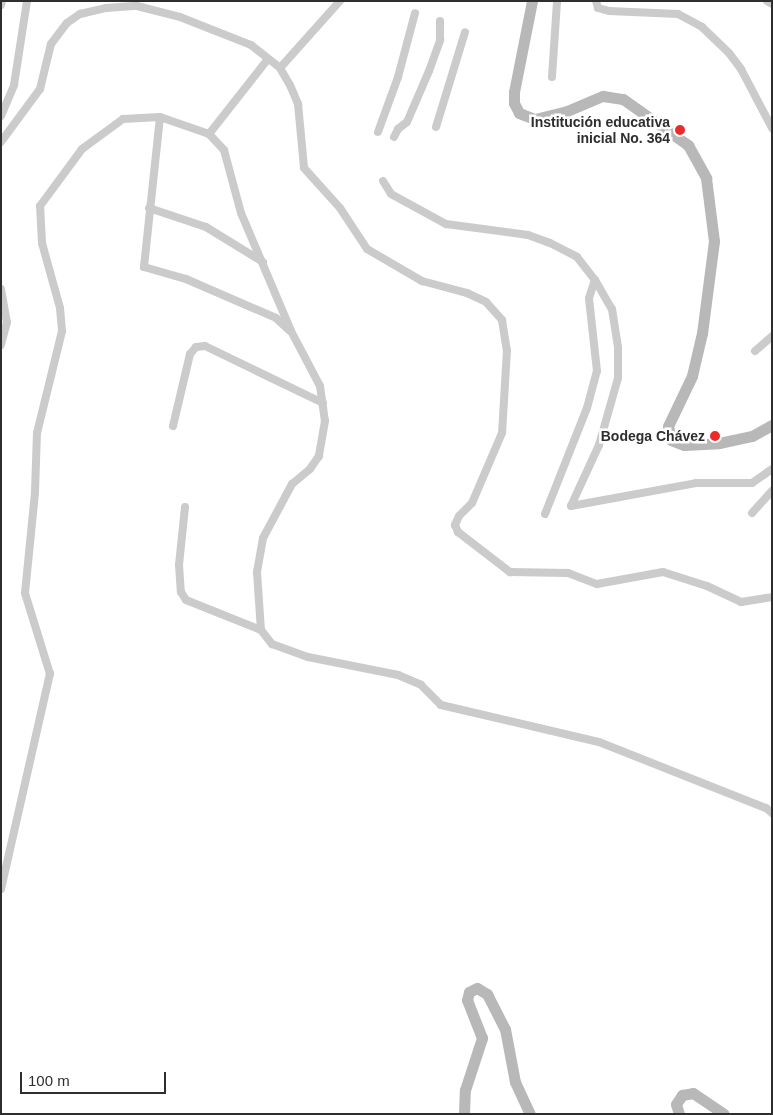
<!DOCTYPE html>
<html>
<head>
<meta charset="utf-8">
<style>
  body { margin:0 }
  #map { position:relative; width:773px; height:1115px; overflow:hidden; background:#fff; font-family:Helvetica,sans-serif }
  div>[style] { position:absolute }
  .street>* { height:8px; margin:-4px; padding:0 4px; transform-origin:4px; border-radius:4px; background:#cbcbcb }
  .secondary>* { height:11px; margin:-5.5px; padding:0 5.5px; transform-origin:5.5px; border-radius:5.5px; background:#b8b8b8 }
  .dots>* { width:14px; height:14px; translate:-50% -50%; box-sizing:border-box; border:2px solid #fff; border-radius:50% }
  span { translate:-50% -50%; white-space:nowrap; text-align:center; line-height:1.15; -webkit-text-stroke:5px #fff; paint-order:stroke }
  .poi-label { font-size:14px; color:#2e2e2e; font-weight:700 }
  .right { translate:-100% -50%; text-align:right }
  .frame { position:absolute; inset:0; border:2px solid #2e2e2e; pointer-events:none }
  .scale { position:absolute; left:20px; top:1072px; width:146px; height:22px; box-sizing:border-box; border:2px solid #2e2e2e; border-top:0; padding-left:6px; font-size:15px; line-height:18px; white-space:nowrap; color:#2e2e2e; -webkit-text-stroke:4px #fff; paint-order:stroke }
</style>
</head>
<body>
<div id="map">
  <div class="street">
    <div style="left:596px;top:1px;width:7px;rotate:74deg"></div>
    <div style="left:598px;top:8px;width:11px;rotate:15deg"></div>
    <div style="left:609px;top:11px;width:69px;rotate:2.5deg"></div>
    <div style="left:678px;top:14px;width:27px;rotate:28deg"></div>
    <div style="left:702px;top:27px;width:37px;rotate:44deg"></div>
    <div style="left:729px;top:53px;width:20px;rotate:53deg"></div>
    <div style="left:741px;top:69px;width:67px;rotate:62.3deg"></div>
    <div style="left:767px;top:1px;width:6px;rotate:31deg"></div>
    <div style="left:1px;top:5px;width:4px;rotate:-76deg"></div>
    <div style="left:280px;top:68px;width:90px;rotate:-48.2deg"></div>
    <div style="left:552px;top:77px;width:76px;rotate:-86.2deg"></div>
    <div style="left:1px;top:116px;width:34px;rotate:-67deg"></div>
    <div style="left:14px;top:85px;width:85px;rotate:-81.2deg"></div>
    <div style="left:160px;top:117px;width:151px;rotate:96.1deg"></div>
    <div style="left:144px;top:267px;width:44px;rotate:15.9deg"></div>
    <div style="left:186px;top:279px;width:98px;rotate:23.4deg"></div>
    <div style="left:276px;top:318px;width:18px;rotate:43deg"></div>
    <div style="left:436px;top:127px;width:99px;rotate:-73deg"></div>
    <div style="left:378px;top:132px;width:59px;rotate:-70deg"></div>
    <div style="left:398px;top:77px;width:66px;rotate:-75.1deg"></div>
    <div style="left:209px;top:134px;width:95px;rotate:-51.8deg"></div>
    <div style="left:394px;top:137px;width:9px;rotate:-63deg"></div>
    <div style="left:398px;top:129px;width:11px;rotate:-38deg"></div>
    <div style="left:407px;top:122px;width:56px;rotate:-66.7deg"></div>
    <div style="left:429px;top:71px;width:33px;rotate:-70deg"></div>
    <div style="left:440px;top:40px;width:19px;rotate:-90deg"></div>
    <div style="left:1px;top:142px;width:66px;rotate:-53.7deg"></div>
    <div style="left:40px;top:89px;width:46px;rotate:-76.3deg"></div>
    <div style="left:51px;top:44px;width:26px;rotate:-53deg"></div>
    <div style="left:67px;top:23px;width:16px;rotate:-35deg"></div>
    <div style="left:80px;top:14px;width:27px;rotate:-13deg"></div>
    <div style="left:106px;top:8px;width:31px;rotate:-4deg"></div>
    <div style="left:137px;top:6px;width:44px;rotate:14.3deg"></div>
    <div style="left:180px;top:17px;width:76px;rotate:21.5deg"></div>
    <div style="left:251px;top:45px;width:37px;rotate:38deg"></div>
    <div style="left:280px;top:68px;width:20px;rotate:60deg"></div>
    <div style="left:290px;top:85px;width:21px;rotate:67deg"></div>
    <div style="left:298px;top:104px;width:64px;rotate:84.6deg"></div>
    <div style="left:304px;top:168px;width:54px;rotate:48deg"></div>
    <div style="left:340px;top:208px;width:49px;rotate:56.6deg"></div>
    <div style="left:367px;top:249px;width:64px;rotate:30.2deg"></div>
    <div style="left:422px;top:281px;width:47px;rotate:14.9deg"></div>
    <div style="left:467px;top:293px;width:21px;rotate:25deg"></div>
    <div style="left:486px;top:302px;width:24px;rotate:48deg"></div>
    <div style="left:502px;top:320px;width:30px;rotate:81deg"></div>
    <div style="left:507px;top:350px;width:83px;rotate:93.4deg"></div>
    <div style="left:502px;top:433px;width:76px;rotate:113.2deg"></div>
    <div style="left:472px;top:503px;width:18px;rotate:135deg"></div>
    <div style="left:459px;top:516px;width:10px;rotate:114deg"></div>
    <div style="left:455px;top:525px;width:8px;rotate:67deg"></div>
    <div style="left:458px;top:532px;width:66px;rotate:37.6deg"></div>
    <div style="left:510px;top:572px;width:58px;rotate:1deg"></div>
    <div style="left:568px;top:573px;width:31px;rotate:21deg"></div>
    <div style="left:597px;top:584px;width:67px;rotate:-10.3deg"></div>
    <div style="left:663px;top:572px;width:46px;rotate:17.7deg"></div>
    <div style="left:707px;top:586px;width:38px;rotate:25deg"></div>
    <div style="left:741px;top:602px;width:31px;rotate:-9deg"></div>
    <div style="left:383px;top:181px;width:15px;rotate:58deg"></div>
    <div style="left:391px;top:194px;width:63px;rotate:28.6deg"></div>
    <div style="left:446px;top:224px;width:83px;rotate:7.6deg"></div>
    <div style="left:528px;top:235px;width:23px;rotate:20deg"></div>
    <div style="left:550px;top:243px;width:30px;rotate:27deg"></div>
    <div style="left:577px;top:257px;width:29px;rotate:52deg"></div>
    <div style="left:595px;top:280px;width:34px;rotate:60deg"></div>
    <div style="left:612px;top:309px;width:39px;rotate:81deg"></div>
    <div style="left:618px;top:348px;width:30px;rotate:90deg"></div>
    <div style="left:618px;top:378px;width:70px;rotate:105.8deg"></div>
    <div style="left:599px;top:445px;width:67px;rotate:114.7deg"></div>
    <div style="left:149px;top:208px;width:60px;rotate:18.4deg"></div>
    <div style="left:206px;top:227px;width:67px;rotate:31.6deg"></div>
    <div style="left:1px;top:289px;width:34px;rotate:80deg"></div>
    <div style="left:7px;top:322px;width:24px;rotate:105deg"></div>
    <div style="left:755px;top:351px;width:23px;rotate:-41deg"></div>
    <div style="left:173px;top:426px;width:74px;rotate:-76.7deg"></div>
    <div style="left:190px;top:354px;width:9px;rotate:-49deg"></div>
    <div style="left:196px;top:347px;width:9px;rotate:-6deg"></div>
    <div style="left:205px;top:346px;width:131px;rotate:25.8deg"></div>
    <div style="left:571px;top:506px;width:127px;rotate:-10.4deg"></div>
    <div style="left:696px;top:483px;width:56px"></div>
    <div style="left:752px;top:483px;width:24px;rotate:-35deg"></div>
    <div style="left:185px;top:507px;width:58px;rotate:95.9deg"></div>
    <div style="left:179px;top:565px;width:27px;rotate:86deg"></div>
    <div style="left:181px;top:592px;width:9px;rotate:58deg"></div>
    <div style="left:186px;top:600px;width:81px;rotate:21.8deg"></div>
    <div style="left:752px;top:513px;width:30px;rotate:-48deg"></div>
    <div style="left:545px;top:514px;width:114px;rotate:-68.4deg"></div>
    <div style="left:587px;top:408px;width:38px;rotate:-75deg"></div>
    <div style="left:597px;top:371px;width:73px;rotate:-96.3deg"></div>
    <div style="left:589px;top:298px;width:19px;rotate:-72deg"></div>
    <div style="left:1px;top:889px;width:221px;rotate:-77.2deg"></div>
    <div style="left:50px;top:674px;width:85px;rotate:-107.2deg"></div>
    <div style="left:25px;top:593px;width:101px;rotate:-84.3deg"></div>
    <div style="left:35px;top:492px;width:59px;rotate:-88.1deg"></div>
    <div style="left:37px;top:433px;width:105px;rotate:-76.2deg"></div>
    <div style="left:62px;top:331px;width:23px;rotate:-95deg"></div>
    <div style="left:60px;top:308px;width:67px;rotate:-105.5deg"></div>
    <div style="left:42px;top:243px;width:37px;rotate:-93deg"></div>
    <div style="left:40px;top:206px;width:71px;rotate:-53.6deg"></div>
    <div style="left:82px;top:149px;width:51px;rotate:-36.2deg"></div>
    <div style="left:123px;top:119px;width:37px;rotate:-3deg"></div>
    <div style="left:160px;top:117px;width:52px;rotate:19.1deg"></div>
    <div style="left:209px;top:134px;width:22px;rotate:47deg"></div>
    <div style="left:224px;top:150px;width:65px;rotate:74.9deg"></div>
    <div style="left:241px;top:213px;width:128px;rotate:67deg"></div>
    <div style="left:291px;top:331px;width:62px;rotate:62.2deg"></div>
    <div style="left:320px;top:386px;width:35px;rotate:82deg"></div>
    <div style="left:325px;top:421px;width:36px;rotate:100deg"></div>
    <div style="left:319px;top:456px;width:16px;rotate:125deg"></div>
    <div style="left:310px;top:469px;width:23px;rotate:140deg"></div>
    <div style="left:292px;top:484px;width:61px;rotate:118.2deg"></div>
    <div style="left:263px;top:538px;width:35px;rotate:100deg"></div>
    <div style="left:257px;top:572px;width:58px;rotate:86.1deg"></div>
    <div style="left:261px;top:630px;width:18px;rotate:52deg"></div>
    <div style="left:272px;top:644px;width:38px;rotate:20deg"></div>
    <div style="left:308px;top:657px;width:92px;rotate:11.3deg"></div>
    <div style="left:398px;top:675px;width:25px;rotate:23deg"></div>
    <div style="left:421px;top:685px;width:28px;rotate:45deg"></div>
    <div style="left:441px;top:705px;width:162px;rotate:13.2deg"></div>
    <div style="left:599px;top:742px;width:180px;rotate:21.6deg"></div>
    <div style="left:766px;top:808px;width:8px;rotate:40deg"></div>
  </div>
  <div class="secondary">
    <div style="left:532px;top:1px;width:93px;rotate:101.2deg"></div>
    <div style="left:514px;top:92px;width:11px;rotate:90deg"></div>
    <div style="left:514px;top:103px;width:11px;rotate:63deg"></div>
    <div style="left:519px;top:113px;width:17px;rotate:21deg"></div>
    <div style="left:535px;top:119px;width:33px;rotate:-14deg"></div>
    <div style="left:567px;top:111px;width:39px;rotate:-23deg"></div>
    <div style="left:603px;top:96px;width:20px;rotate:9deg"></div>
    <div style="left:623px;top:99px;width:80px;rotate:35.3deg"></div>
    <div style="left:688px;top:145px;width:38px;rotate:61deg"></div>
    <div style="left:706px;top:178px;width:64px;rotate:82.8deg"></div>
    <div style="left:714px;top:241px;width:93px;rotate:97.4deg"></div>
    <div style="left:702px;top:333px;width:44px;rotate:103.1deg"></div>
    <div style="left:692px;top:376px;width:55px;rotate:115.6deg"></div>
    <div style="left:668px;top:426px;width:14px;rotate:78deg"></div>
    <div style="left:671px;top:440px;width:14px;rotate:21deg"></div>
    <div style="left:684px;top:445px;width:35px;rotate:-3deg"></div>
    <div style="left:719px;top:443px;width:34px;rotate:-12deg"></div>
    <div style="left:752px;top:436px;width:23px;rotate:-29deg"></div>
    <div style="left:464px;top:1114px;width:24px;rotate:-88deg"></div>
    <div style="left:465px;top:1090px;width:55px;rotate:-71.9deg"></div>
    <div style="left:482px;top:1038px;width:41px;rotate:-111.5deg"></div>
    <div style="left:467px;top:1000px;width:8px;rotate:-76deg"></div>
    <div style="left:469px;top:992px;width:9px;rotate:-27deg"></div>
    <div style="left:477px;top:988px;width:12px;rotate:31deg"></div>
    <div style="left:487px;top:994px;width:39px;rotate:63deg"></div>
    <div style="left:505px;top:1029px;width:54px;rotate:79.3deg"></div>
    <div style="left:515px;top:1082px;width:35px;rotate:65deg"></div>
    <div style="left:679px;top:1114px;width:10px;rotate:-107deg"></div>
    <div style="left:676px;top:1104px;width:11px;rotate:-56deg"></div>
    <div style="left:682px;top:1095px;width:11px;rotate:-10deg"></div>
    <div style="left:693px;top:1093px;width:37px;rotate:34deg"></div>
  </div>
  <div class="dots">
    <div style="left:680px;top:130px;background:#eb2b2a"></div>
    <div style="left:715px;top:436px;background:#eb2b2a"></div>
  </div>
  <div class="poi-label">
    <span class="right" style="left:670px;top:130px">Institución educativa<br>inicial No. 364</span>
    <span class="right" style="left:705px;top:436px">Bodega Chávez</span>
  </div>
  <div class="frame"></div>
  <div class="scale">100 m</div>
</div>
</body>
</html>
